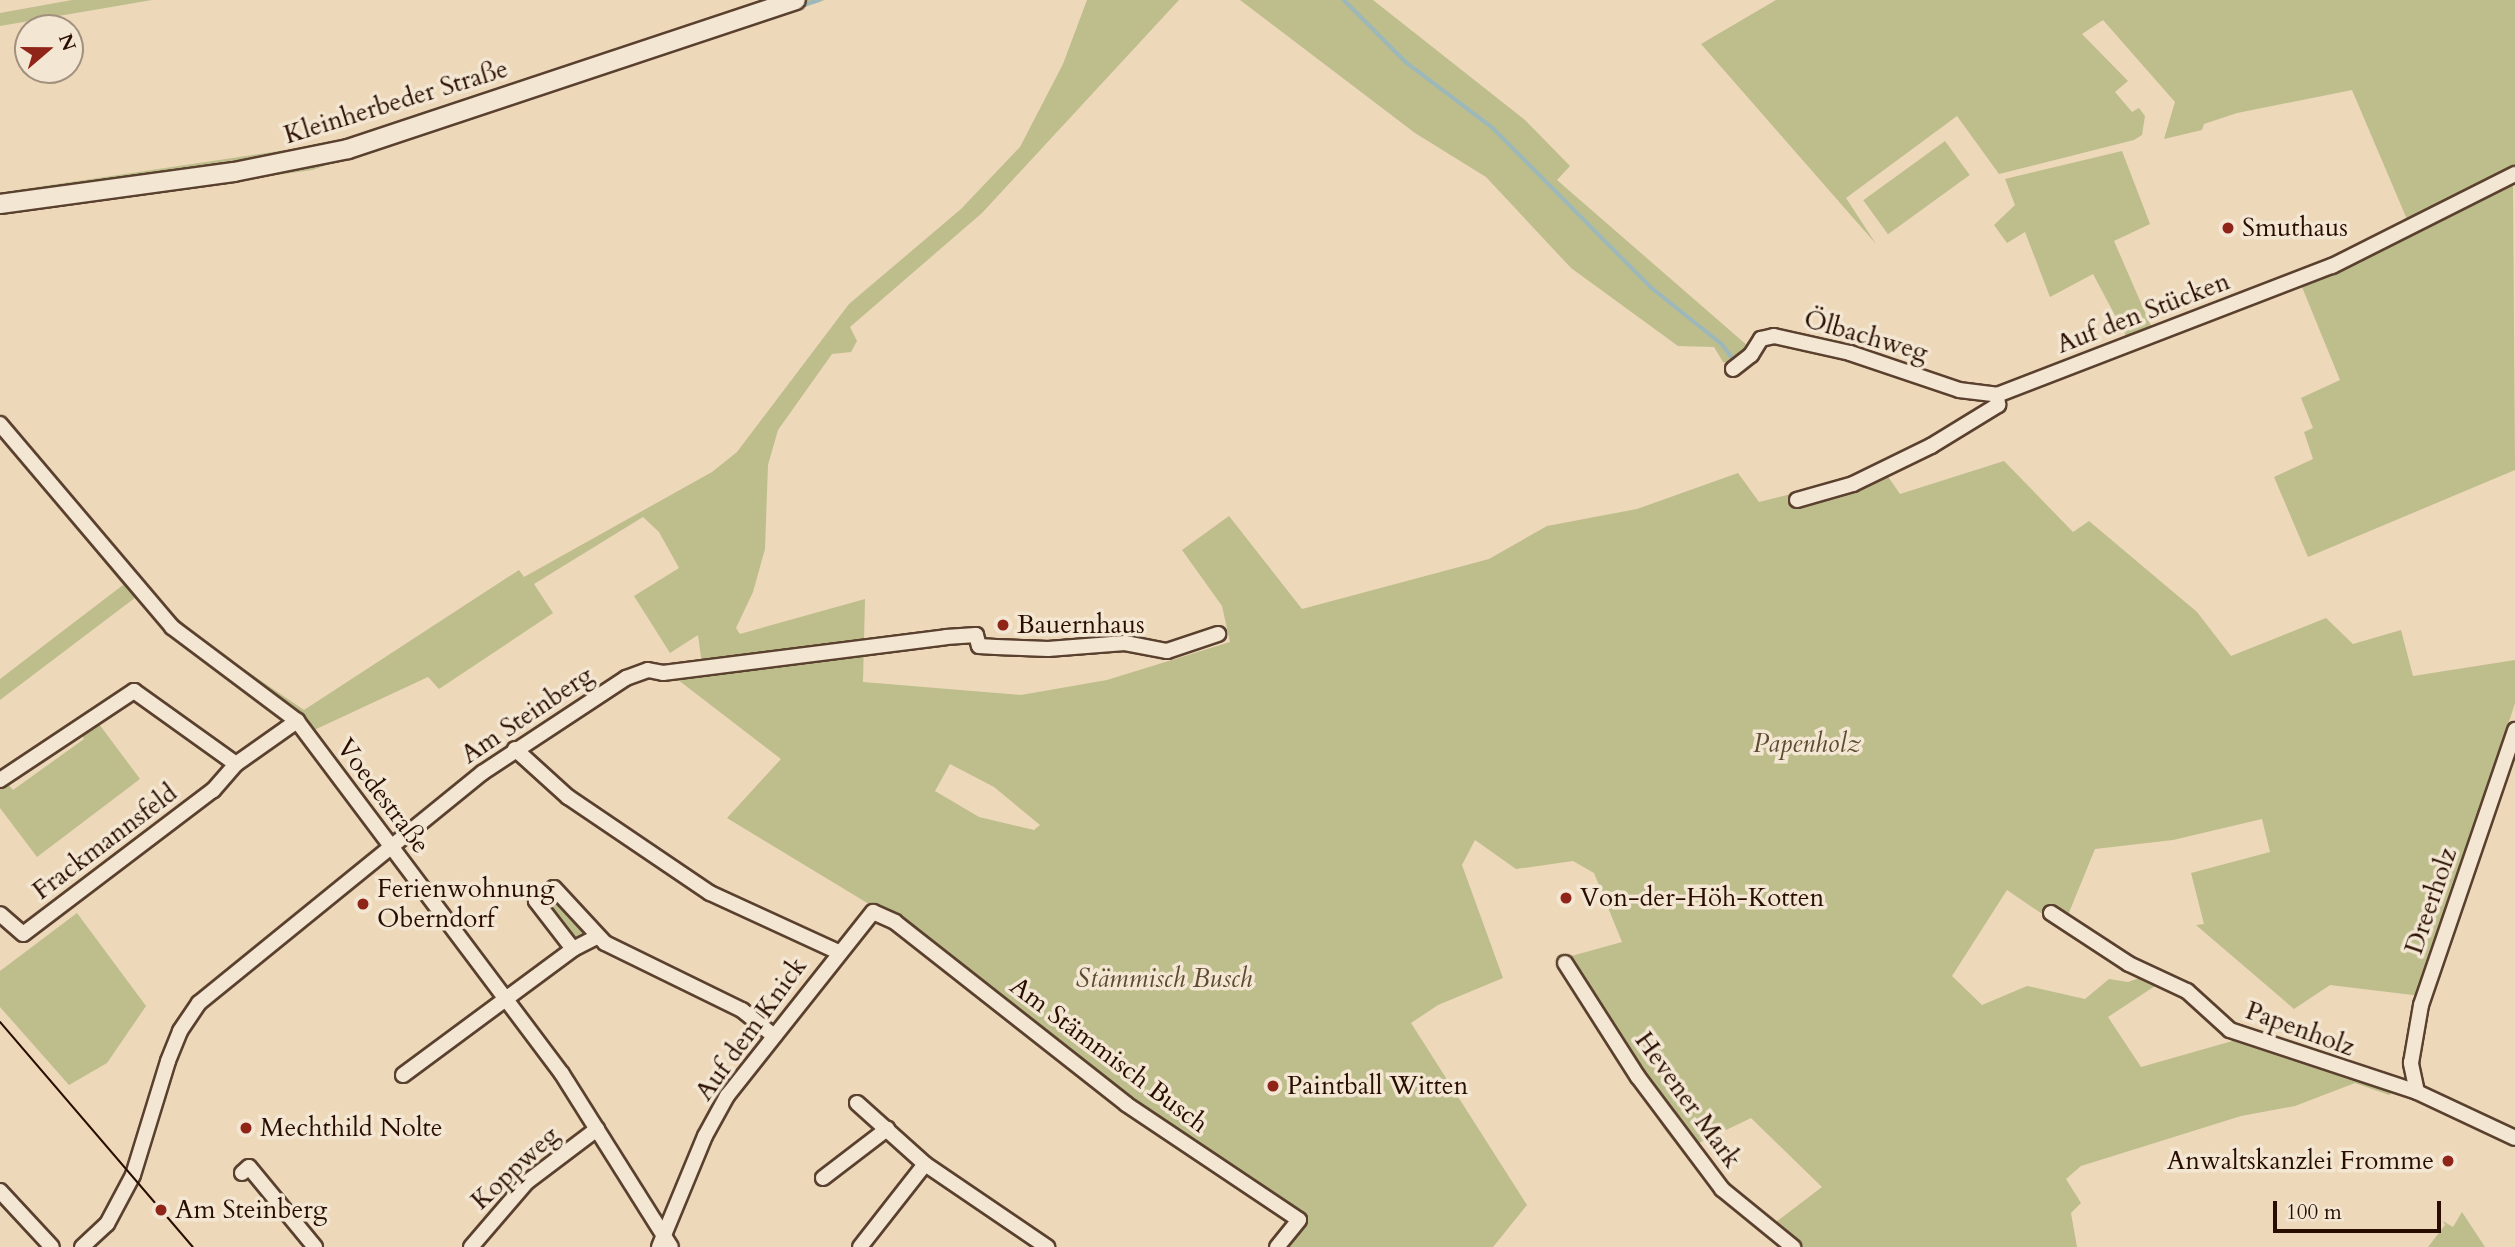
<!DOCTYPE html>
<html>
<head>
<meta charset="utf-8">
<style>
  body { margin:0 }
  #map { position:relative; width:2515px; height:1247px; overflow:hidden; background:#edd8ba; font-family:Cardo,serif }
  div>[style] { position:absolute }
  .green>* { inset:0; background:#bebd8c; transform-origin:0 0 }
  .stream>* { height:3.5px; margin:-1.75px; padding:0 1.75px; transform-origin:1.75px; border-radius:1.75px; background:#9db8ba }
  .roads { filter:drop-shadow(2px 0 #5a402e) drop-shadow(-2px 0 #5a402e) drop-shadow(0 2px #5a402e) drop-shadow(0 -2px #5a402e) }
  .minor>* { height:14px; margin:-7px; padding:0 7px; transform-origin:7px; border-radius:7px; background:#f3e6d2 }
  .tertiary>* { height:18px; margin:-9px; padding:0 9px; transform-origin:9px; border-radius:9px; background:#f3e6d2 }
  .tram>* { height:2px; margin:-1px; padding:0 1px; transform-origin:1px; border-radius:1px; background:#290e00 }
  .dots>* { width:19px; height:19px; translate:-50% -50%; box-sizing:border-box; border:4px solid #f3e6d2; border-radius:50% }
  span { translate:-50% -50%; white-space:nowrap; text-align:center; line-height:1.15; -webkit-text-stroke:7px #f3e6d2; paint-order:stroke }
  .street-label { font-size:26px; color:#290e00 }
  .poi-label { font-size:26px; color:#290e00 }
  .left { translate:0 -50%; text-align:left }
  .right { translate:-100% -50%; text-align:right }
  .park-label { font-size:26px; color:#5d4b31; font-style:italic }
  .north { position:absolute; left:14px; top:14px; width:70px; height:70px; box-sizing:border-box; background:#f3e6d2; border:2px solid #a2907e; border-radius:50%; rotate:70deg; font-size:19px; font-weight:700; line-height:28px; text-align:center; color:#290e00 }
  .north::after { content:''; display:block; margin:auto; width:24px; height:32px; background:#8f2418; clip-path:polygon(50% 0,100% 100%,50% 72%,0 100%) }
  .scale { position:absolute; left:2273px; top:1201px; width:168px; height:32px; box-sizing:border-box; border:4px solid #290e00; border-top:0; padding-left:9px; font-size:21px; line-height:24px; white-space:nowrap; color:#290e00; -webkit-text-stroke:5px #f3e6d2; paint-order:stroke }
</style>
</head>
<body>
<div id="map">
  <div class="green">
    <div style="clip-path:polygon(72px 0,152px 0,0 26px,0 13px)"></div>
    <div style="clip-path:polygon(765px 0,825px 0,312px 170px,0 214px,0 194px,17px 190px,327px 144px)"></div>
    <div style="clip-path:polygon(evenodd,1087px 0,1179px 0,982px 213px,850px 327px,857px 341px,851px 352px,832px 354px,778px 430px,768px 465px,765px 549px,753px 592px,736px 628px,740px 634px,865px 599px,863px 682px,1021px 695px,1107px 680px,1230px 642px,1222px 606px,1182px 550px,1229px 516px,1302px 609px,1489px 559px,1547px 526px,1637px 509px,1738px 473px,1759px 502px,1849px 480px,1880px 465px,1900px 494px,2004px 461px,2073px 532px,2089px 521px,2197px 612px,2231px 656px,2326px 618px,2353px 644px,2401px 630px,2413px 676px,2515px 660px,2515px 703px,2421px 996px,2330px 985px,2294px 1009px,2196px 925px,2204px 924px,2191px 873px,2270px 852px,2262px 819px,2173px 840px,2095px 849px,2068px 915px,2048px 918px,2007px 890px,1952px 976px,1982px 1005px,2027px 986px,2085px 999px,2109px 979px,2128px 982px,2145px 976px,2158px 984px,2108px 1017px,2141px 1067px,2243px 1038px,2394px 1091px,2389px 1095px,2355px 1083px,2295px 1106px,2241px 1116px,2081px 1166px,2066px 1179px,2081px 1203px,2071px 1213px,2077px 1247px,1782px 1247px,1705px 1181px,1664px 1129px,1557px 960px,1622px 942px,1594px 873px,1573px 861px,1516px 869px,1475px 840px,1462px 865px,1503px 978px,1438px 1005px,1411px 1023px,1527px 1205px,1493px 1247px,1283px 1247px,1300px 1216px,1090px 1074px,892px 918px,727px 818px,781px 759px,673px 676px,703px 672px,698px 635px,670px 653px,634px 596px,679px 568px,659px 532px,643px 517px,534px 584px,553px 613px,439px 689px,428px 677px,312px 731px,291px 707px,180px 628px,144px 591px,0 700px,0 679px,123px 585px,0 435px,0 415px,168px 609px,204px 642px,304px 710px,519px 570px,524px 577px,712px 472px,737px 452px,849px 304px,961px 209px,1020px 147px,1063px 64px,1087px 0,950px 764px,994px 787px,1040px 825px,1034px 830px,979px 817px,935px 791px,950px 764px,1087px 0,1751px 1118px,1822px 1187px,1767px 1229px,1702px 1169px,1697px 1144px,1751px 1118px)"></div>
    <div style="clip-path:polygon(1240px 0,1373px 0,1525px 120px,1570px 166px,1557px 180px,1749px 347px,1731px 364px,1723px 362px,1714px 347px,1678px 346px,1571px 268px,1486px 177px,1415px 133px)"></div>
    <div style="clip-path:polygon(1776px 0,2515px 0,2515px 168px,2409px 224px,2352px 90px,2237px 113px,2204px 124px,2202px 130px,2164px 139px,2175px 102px,2103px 20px,2082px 34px,2128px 81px,2115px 92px,2132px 112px,2139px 108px,2145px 116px,2142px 135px,2134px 140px,1999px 174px,1957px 116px,1846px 198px,1876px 244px,1701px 44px)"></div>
    <div style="left:1945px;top:141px;width:42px;height:101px;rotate:54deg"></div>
    <div style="clip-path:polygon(2122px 151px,2150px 224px,2114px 241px,2151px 326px,2126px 336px,2093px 274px,2050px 297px,2025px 232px,2007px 243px,1994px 225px,2015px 205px,2005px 179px)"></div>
    <div style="clip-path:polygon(2513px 180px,2515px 470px,2308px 557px,2274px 477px,2313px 459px,2304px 432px,2313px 428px,2301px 398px,2340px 380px,2302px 287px)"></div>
    <div style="clip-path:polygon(96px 720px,140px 779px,37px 857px,0 808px,0 789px,7px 783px,13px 790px,84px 739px,79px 731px)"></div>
    <div style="clip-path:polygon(554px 895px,585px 930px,582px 938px,576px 941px,544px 905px)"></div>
    <div style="clip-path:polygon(77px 913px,146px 1006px,107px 1063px,69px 1085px,0 1007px,0 971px)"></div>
    <div style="clip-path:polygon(2462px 1212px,2485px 1247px,2428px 1247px,2445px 1225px,2443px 1221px,2453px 1227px)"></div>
  </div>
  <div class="stream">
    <div style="left:1344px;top:0;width:89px;rotate:45deg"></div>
    <div style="left:1407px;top:63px;width:106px;rotate:37deg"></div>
    <div style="left:1492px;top:127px;width:227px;rotate:45.2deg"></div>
    <div style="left:1652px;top:288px;width:90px;rotate:38.7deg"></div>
    <div style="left:1722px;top:344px;width:15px;rotate:53deg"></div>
    <div style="left:801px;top:6px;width:19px;rotate:-18deg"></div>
    <div style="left:312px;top:166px;width:28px;rotate:-13deg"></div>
    <div style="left:287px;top:170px;width:15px;rotate:-11deg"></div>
  </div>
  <div class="roads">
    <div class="minor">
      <div style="left:1733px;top:369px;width:23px;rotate:-38deg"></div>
      <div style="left:1751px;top:355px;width:19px;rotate:-58deg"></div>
      <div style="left:1761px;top:339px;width:13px;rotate:-13deg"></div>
      <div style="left:1774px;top:336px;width:78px;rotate:12.6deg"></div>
      <div style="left:1850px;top:353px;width:115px;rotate:18.7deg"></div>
      <div style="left:1959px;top:390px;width:38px;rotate:7deg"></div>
      <div style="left:1997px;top:395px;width:359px;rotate:-21.1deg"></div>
      <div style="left:2332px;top:266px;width:205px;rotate:-26.7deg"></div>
      <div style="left:0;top:424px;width:266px;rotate:49.7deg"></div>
      <div style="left:172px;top:627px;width:156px;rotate:36.9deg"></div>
      <div style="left:297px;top:721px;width:441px;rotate:53.1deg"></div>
      <div style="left:562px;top:1074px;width:204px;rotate:57.8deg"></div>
      <div style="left:1797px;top:500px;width:58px;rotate:-15.9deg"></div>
      <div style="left:1853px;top:484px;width:87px;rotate:-26deg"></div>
      <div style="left:1931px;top:446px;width:79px;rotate:-31.5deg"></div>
      <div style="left:1998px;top:405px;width:10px;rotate:-96deg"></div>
      <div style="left:515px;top:749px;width:72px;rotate:42.2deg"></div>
      <div style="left:568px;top:797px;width:171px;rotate:34.1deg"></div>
      <div style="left:710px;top:893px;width:141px;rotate:24.7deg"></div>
      <div style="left:236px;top:764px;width:75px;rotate:-35.2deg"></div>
      <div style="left:0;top:780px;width:161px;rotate:-33.6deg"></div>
      <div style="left:134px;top:691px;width:125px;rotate:35.6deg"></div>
      <div style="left:236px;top:764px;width:35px;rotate:131deg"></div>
      <div style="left:213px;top:790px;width:238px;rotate:142.8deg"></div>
      <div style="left:23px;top:934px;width:30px;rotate:-139deg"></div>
      <div style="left:2051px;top:913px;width:93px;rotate:33.2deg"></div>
      <div style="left:2129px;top:964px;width:64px;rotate:25deg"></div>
      <div style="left:2187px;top:991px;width:58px;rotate:42.2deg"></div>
      <div style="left:2230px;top:1030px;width:197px;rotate:18.3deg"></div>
      <div style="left:2417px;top:1092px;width:108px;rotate:25.1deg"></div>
      <div style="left:573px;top:949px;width:61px;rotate:-127.6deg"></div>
      <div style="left:536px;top:901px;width:22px;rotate:-36deg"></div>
      <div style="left:554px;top:888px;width:75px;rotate:47.2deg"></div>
      <div style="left:605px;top:943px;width:153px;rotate:26.1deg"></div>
      <div style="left:742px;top:1010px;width:41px;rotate:39.1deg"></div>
      <div style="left:1565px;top:963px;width:135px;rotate:57.4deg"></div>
      <div style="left:1638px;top:1077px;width:140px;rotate:53.1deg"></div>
      <div style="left:1722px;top:1189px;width:92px;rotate:39.2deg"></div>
      <div style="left:403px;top:1075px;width:212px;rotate:-36.5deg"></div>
      <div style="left:573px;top:949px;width:27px;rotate:-27deg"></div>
      <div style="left:2417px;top:1092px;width:30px;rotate:-102deg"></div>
      <div style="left:2411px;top:1063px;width:59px;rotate:-80.2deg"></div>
      <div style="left:2421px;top:1005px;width:291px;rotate:-71.1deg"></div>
      <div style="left:857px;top:1103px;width:91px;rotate:41.9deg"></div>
      <div style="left:242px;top:1173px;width:9px;rotate:-41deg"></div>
      <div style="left:249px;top:1167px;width:104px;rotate:50.5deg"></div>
      <div style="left:823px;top:1178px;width:81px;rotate:-37.4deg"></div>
      <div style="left:0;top:1191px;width:76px;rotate:47.1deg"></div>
      <div style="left:82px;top:1247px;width:34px;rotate:-43deg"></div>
      <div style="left:107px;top:1224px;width:55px;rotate:-62deg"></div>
      <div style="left:133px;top:1175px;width:119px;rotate:-72.9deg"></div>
      <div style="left:168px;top:1061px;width:32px;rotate:-68deg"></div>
      <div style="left:180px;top:1031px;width:34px;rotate:-56deg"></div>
      <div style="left:199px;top:1003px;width:365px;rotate:-39.1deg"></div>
      <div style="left:482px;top:773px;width:173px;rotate:-33.4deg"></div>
      <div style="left:626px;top:678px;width:23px;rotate:-20deg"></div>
      <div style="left:648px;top:670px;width:15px;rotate:11deg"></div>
      <div style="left:663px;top:673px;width:285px;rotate:-7.2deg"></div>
      <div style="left:946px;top:637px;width:30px;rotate:-4deg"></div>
      <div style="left:976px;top:635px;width:11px;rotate:75deg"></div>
      <div style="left:979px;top:646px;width:17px;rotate:3deg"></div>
      <div style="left:996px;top:647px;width:52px;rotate:2.2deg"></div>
      <div style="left:1048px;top:649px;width:77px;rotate:-4.5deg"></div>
      <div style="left:1125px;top:643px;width:43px;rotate:10.8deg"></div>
      <div style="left:1167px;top:651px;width:54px;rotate:-18.4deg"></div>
      <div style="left:471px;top:1247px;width:86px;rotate:-49.3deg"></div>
      <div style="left:527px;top:1182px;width:88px;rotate:-37.1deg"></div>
      <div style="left:659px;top:1247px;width:120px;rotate:-67.5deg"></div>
      <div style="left:705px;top:1136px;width:46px;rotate:-61.2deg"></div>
      <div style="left:727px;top:1096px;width:235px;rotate:-51.6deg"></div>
      <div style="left:873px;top:912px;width:24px;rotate:24deg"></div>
      <div style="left:895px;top:922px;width:294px;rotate:38.2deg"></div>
      <div style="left:1126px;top:1104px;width:208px;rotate:33.8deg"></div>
      <div style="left:1299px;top:1220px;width:35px;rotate:129deg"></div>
      <div style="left:860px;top:1247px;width:105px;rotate:-51.9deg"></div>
      <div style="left:925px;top:1164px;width:148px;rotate:34.2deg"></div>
    </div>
    <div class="tertiary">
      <div style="left:0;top:204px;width:236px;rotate:-7.8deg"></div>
      <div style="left:234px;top:172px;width:116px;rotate:-11.4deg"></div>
      <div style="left:348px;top:149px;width:472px;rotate:-18.4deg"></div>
    </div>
  </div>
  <div class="tram">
    <div style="left:0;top:1022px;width:296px;rotate:49.4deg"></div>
  </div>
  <div class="dots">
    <div style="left:2228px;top:228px;background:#8f2418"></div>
    <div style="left:1003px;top:625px;background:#8f2418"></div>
    <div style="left:1566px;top:898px;background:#8f2418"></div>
    <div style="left:363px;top:904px;background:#8f2418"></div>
    <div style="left:1273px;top:1086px;background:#8f2418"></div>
    <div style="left:246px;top:1128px;background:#8f2418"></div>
    <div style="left:2448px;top:1161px;background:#8f2418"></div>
    <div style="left:161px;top:1210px;background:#8f2418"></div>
  </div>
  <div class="street-label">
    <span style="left:396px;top:102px;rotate:-17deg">Kleinherbeder Straße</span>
    <span style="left:2143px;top:313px;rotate:-21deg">Auf den Stücken</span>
    <span style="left:1866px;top:336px;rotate:16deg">Ölbachweg</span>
    <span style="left:527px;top:715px;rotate:-34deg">Am Steinberg</span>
    <span style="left:383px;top:796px;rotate:53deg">Voedestraße</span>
    <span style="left:105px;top:842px;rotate:-37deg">Frackmannsfeld</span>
    <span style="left:2431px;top:901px;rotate:-71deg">Dreerholz</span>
    <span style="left:751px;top:1029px;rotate:-54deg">Auf dem Knick</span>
    <span style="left:2300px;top:1029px;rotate:20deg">Papenholz</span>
    <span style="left:1109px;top:1055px;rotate:37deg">Am Stämmisch Busch</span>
    <span style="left:1688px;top:1100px;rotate:54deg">Hevener Mark</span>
    <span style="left:515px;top:1168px;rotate:-43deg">Koppweg</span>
  </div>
  <div class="poi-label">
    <span class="left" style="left:2242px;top:228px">Smuthaus</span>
    <span class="left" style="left:1017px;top:625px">Bauernhaus</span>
    <span class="left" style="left:377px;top:904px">Ferienwohnung<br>Oberndorf</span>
    <span class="left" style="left:1580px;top:898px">Von-der-Höh-Kotten</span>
    <span class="left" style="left:1287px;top:1086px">Paintball Witten</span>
    <span class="left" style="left:260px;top:1128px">Mechthild Nolte</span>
    <span class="right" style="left:2434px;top:1161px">Anwaltskanzlei Fromme</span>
    <span class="left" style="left:175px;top:1210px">Am Steinberg</span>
  </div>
  <div class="park-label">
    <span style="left:1807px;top:744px">Papenholz</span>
    <span style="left:1164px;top:979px">Stämmisch Busch</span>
  </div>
  <div class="north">N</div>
  <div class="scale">100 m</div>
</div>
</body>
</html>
